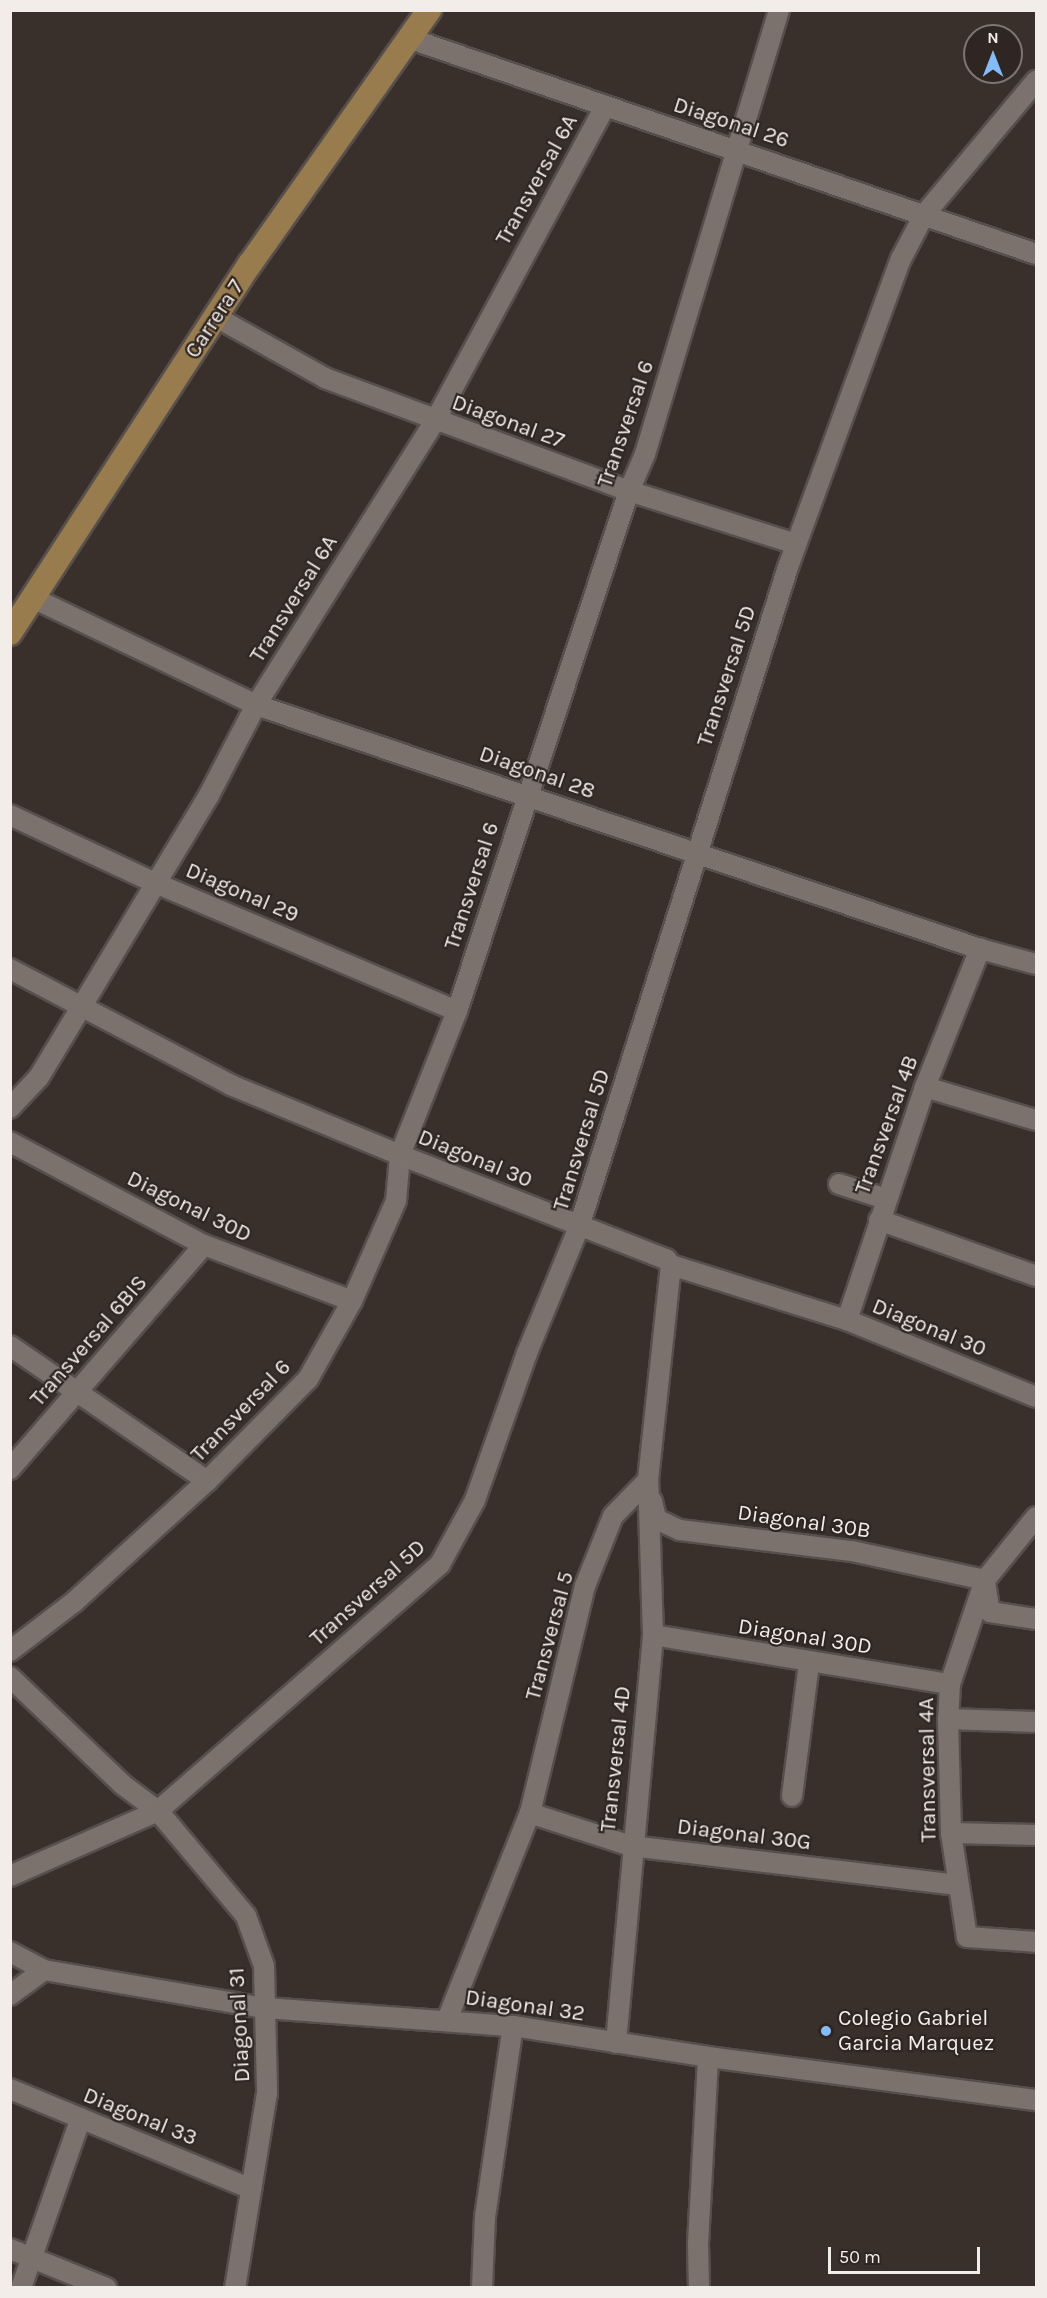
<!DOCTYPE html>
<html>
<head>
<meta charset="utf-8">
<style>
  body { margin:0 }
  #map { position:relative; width:1047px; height:2298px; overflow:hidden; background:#39302b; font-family:Karla,sans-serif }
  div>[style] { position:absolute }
  .roads { filter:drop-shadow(2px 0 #574f4c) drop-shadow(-2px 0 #574f4c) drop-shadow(0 2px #574f4c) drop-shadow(0 -2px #574f4c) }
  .minor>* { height:20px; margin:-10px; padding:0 10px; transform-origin:10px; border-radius:10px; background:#7c726d }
  .major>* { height:24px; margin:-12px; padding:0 12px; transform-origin:12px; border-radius:12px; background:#987c4d }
  .dots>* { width:16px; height:16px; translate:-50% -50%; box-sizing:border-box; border:3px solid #2f2622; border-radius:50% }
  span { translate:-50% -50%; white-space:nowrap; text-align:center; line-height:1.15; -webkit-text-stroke:4.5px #2f2622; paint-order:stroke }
  .street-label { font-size:22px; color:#f3edea }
  .poi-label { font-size:22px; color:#f3edea }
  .left { translate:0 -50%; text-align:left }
  .frame { position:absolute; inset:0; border:12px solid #f3edea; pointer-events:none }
  .north { position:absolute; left:963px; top:24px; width:60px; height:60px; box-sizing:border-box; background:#2f2622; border:2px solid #7d7672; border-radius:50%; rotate:0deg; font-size:16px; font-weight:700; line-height:24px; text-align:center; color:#f3edea }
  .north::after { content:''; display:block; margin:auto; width:21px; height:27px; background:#83bcfb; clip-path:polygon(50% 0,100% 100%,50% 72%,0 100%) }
  .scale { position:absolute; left:828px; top:2247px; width:152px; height:27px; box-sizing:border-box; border:3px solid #f3edea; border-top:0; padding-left:8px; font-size:18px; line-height:21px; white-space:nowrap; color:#f3edea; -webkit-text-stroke:4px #2f2622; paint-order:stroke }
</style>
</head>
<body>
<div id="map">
  <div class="roads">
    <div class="minor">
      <div style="left:411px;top:39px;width:661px;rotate:18.98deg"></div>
      <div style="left:216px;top:317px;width:125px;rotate:29.2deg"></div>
      <div style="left:325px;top:378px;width:324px;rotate:20.4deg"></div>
      <div style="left:629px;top:491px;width:175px;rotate:17.6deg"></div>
      <div style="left:33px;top:598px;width:247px;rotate:25.6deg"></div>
      <div style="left:256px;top:705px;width:764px;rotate:18.62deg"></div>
      <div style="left:980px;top:949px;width:58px;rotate:15deg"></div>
      <div style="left:10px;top:815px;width:158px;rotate:25.1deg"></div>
      <div style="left:153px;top:882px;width:330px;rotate:23deg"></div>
      <div style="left:10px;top:969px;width:250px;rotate:27.7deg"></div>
      <div style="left:231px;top:1085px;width:183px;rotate:22.5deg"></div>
      <div style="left:400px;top:1155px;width:286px;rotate:21.4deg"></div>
      <div style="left:666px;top:1259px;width:8px;rotate:50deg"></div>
      <div style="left:671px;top:1265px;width:184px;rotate:17.4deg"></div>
      <div style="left:847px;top:1320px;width:204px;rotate:22.2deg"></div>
      <div style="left:925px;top:1087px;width:116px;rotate:16.6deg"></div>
      <div style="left:10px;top:1108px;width:42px;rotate:-46.9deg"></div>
      <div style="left:39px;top:1077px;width:329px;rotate:-58.9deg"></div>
      <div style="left:209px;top:795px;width:102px;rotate:-62.4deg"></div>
      <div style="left:256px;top:705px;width:336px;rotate:-57.8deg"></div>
      <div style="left:435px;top:421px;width:357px;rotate:-61.6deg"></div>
      <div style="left:10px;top:1142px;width:220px;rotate:28deg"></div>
      <div style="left:204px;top:1245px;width:158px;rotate:20.7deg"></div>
      <div style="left:839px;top:1184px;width:49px;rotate:17.7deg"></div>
      <div style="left:879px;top:1220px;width:167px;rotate:19.6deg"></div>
      <div style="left:847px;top:1320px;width:246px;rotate:-71.5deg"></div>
      <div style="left:925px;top:1087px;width:149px;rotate:-68.3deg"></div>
      <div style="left:10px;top:1346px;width:239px;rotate:34.4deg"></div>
      <div style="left:10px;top:1469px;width:296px;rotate:-49.1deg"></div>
      <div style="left:652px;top:1501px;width:18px;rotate:77deg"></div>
      <div style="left:656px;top:1519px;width:26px;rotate:25deg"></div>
      <div style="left:680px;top:1530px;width:173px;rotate:7deg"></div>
      <div style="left:852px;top:1551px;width:136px;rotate:12.3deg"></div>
      <div style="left:1036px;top:1517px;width:81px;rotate:129deg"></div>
      <div style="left:985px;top:1580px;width:110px;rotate:108.6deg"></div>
      <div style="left:950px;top:1684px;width:35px;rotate:93deg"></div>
      <div style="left:948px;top:1719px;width:114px;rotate:88.5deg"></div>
      <div style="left:951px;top:1833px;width:105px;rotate:81.3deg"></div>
      <div style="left:967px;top:1937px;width:69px;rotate:4.1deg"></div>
      <div style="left:985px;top:1582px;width:30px;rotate:81deg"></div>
      <div style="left:990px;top:1612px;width:47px;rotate:8.7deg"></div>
      <div style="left:653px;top:1635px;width:301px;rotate:9.4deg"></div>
      <div style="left:10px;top:1651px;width:81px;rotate:-37.4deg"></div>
      <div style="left:74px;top:1602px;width:180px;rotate:-42.3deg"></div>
      <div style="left:207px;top:1481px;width:144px;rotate:-45.3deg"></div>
      <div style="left:308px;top:1379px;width:90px;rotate:-60.6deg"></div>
      <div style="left:352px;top:1301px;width:109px;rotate:-66.3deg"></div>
      <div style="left:396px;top:1201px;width:46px;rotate:-85deg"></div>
      <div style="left:400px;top:1155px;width:155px;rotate:-68.4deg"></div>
      <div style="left:457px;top:1011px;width:548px;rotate:-71.7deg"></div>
      <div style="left:629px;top:491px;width:40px;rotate:-66.6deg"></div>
      <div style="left:645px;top:454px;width:464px;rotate:-73.2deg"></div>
      <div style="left:10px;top:1677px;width:156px;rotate:43.7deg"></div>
      <div style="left:123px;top:1785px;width:44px;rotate:36.6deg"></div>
      <div style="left:158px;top:1811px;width:137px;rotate:50deg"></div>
      <div style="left:246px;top:1916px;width:53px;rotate:70.2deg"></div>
      <div style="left:264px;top:1966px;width:127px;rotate:88.6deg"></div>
      <div style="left:267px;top:2093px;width:198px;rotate:99.3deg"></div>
      <div style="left:948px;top:1719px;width:88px;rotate:2deg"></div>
      <div style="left:792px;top:1796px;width:134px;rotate:-82.7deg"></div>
      <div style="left:530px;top:1813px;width:106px;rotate:18.1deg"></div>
      <div style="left:631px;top:1846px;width:329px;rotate:6.8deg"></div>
      <div style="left:951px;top:1833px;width:85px;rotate:1.3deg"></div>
      <div style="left:10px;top:1876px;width:162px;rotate:-23.7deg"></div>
      <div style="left:158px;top:1811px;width:375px;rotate:-41.2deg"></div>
      <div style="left:440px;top:1564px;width:73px;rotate:-61.3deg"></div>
      <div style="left:475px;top:1500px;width:156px;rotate:-70.5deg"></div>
      <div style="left:527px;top:1353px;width:136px;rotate:-67.6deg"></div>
      <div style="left:579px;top:1227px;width:692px;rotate:-72.43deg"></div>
      <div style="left:788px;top:567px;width:328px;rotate:-69.9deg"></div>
      <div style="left:901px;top:259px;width:50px;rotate:-62.4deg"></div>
      <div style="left:924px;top:215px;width:175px;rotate:-50.1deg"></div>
      <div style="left:10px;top:1952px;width:38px;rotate:28deg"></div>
      <div style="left:44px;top:1970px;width:224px;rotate:9.8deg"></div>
      <div style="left:265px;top:2008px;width:249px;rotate:4.2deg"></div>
      <div style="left:513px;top:2026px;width:197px;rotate:9deg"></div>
      <div style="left:708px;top:2057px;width:331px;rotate:7.5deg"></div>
      <div style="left:10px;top:1995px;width:42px;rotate:-36.3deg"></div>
      <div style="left:447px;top:2020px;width:223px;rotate:-68.2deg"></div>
      <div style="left:530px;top:1813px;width:234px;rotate:-76.4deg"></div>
      <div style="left:585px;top:1586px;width:75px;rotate:-68.2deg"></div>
      <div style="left:613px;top:1516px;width:50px;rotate:-45.8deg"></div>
      <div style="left:648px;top:1480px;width:216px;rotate:-83.9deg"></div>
      <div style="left:616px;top:2043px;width:410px;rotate:-84.8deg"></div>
      <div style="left:653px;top:1635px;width:155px;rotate:-91.8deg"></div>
      <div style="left:10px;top:2089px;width:261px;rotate:22.5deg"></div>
      <div style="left:10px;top:2249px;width:104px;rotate:22.1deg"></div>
      <div style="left:21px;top:2288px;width:180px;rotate:-70.6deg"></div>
      <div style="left:482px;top:2288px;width:71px;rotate:-87.6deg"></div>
      <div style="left:485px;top:2217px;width:193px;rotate:-81.7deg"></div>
      <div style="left:699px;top:2288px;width:44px;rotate:-91.3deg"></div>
      <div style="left:698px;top:2244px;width:187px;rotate:-86.9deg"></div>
    </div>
    <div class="major">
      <div style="left:10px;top:633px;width:440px;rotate:-57deg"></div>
      <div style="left:250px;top:264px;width:311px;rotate:-54.8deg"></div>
    </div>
  </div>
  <div class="dots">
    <div style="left:826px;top:2031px;background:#83bcfb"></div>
  </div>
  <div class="street-label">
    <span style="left:731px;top:123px;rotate:18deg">Diagonal 26</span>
    <span style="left:537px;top:180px;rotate:-61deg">Transversal 6A</span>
    <span style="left:215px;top:319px;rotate:-57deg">Carrera 7</span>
    <span style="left:508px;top:422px;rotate:20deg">Diagonal 27</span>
    <span style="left:626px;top:424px;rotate:-71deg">Transversal 6</span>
    <span style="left:294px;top:599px;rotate:-58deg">Transversal 6A</span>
    <span style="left:727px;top:676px;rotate:-72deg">Transversal 5D</span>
    <span style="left:537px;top:773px;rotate:19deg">Diagonal 28</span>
    <span style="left:472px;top:886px;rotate:-72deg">Transversal 6</span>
    <span style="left:242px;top:893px;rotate:23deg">Diagonal 29</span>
    <span style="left:887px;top:1125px;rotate:-70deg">Transversal 4B</span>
    <span style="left:582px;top:1140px;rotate:-73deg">Transversal 5D</span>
    <span style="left:475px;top:1159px;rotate:22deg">Diagonal 30</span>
    <span style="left:189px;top:1207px;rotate:26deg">Diagonal 30D</span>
    <span style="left:929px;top:1328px;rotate:22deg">Diagonal 30</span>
    <span style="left:89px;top:1341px;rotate:-49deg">Transversal 6BIS</span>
    <span style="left:241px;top:1411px;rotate:-46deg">Transversal 6</span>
    <span style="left:804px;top:1522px;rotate:8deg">Diagonal 30B</span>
    <span style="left:368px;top:1593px;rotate:-42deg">Transversal 5D</span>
    <span style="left:550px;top:1636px;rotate:-75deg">Transversal 5</span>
    <span style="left:805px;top:1637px;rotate:9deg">Diagonal 30D</span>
    <span style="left:616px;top:1759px;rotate:-84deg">Transversal 4D</span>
    <span style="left:928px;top:1770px;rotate:-91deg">Transversal 4A</span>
    <span style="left:744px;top:1835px;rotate:7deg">Diagonal 30G</span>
    <span style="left:525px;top:2006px;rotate:8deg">Diagonal 32</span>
    <span style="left:240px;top:2025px;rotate:-93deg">Diagonal 31</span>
    <span style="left:140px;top:2117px;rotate:22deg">Diagonal 33</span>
  </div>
  <div class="poi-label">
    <span class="left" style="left:838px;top:2031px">Colegio Gabriel<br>Garcia Marquez</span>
  </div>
  <div class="frame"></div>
  <div class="north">N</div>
  <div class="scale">50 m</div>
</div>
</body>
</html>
